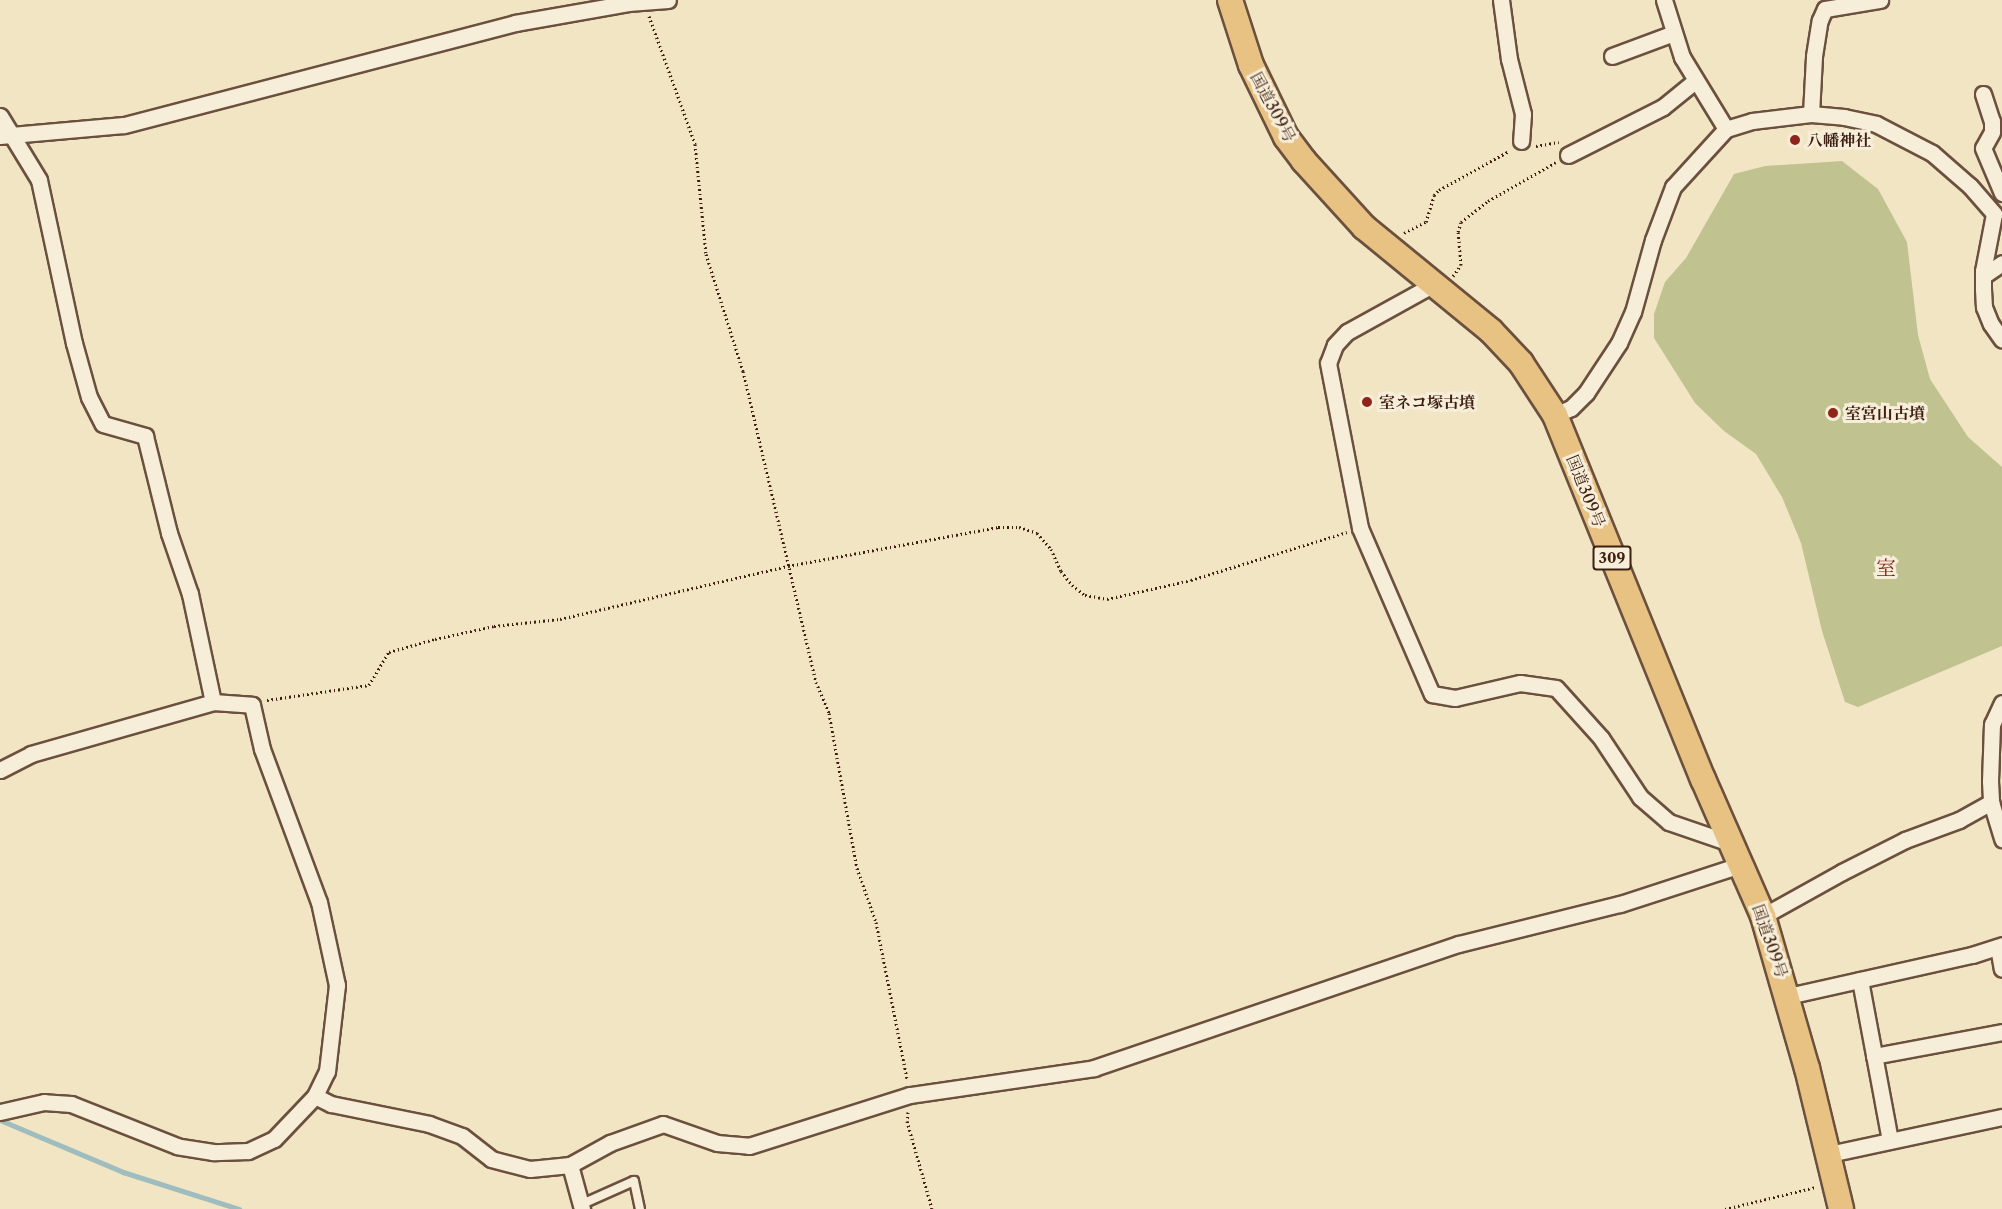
<!DOCTYPE html>
<html>
<head>
<meta charset="utf-8">
<style>
  body { margin:0 }
  #map { position:relative; width:2002px; height:1209px; overflow:hidden; background:#f1e5c4; font-family:"Libre Caslon Text","Noto Serif JP",serif }
  div>[style] { position:absolute }
  .green>* { inset:0; background:#c0c390 }
  .stream>* { height:5px; margin:-2.5px; padding:0 2.5px; transform-origin:2.5px; border-radius:2.5px; background:#9fbdbe }
  .path>* { height:3px; margin-top:-1.5px; transform-origin:0; background:repeating-linear-gradient(90deg,#3f1f12 0 1.5px,transparent 0 4.5px) }
  .roads { filter:drop-shadow(2px 0 #6c503e) drop-shadow(-2px 0 #6c503e) drop-shadow(0 2px #6c503e) drop-shadow(0 -2px #6c503e) }
  .service>* { height:8px; margin:-4px; padding:0 4px; transform-origin:4px; border-radius:4px; background:#f6eed9 }
  .minor>* { height:15px; margin:-7.5px; padding:0 7.5px; transform-origin:7.5px; border-radius:7.5px; background:#f6eed9 }
  .trunk>* { height:24px; margin:-12px; padding:0 12px; transform-origin:12px; border-radius:12px; background:#e8c282 }
  .dots>* { width:16px; height:16px; translate:-50% -50%; box-sizing:border-box; border:3px solid #f6eed9; border-radius:50% }
  span { translate:-50% -50%; white-space:nowrap; text-align:center; line-height:1.15; -webkit-text-stroke:6px #f6eed9; paint-order:stroke }
  .shield-label span { padding:2px 4px; background:#f6eed9; border:2px solid; border-radius:4px; -webkit-text-stroke-width:0 }
  .shield-label { font-size:15px; color:#3f1f12; font-weight:700 }
  .street-label { font-size:16px; color:#3f1f12 }
  .poi-label { font-size:16px; color:#3f1f12; font-weight:700 }
  .left { translate:0 -50%; text-align:left }
  .quarter-label { font-size:20px; color:#7a1f14 }
</style>
</head>
<body>
<div id="map">
  <div class="green">
    <div style="clip-path:polygon(1842px 161px,1878px 189px,1907px 242px,1918px 335px,1930px 379px,1968px 437px,2002px 467px,2002px 646px,1858px 707px,1845px 702px,1822px 631px,1801px 543px,1782px 497px,1756px 454px,1724px 431px,1695px 403px,1654px 338px,1654px 314px,1665px 282px,1686px 258px,1734px 174px,1765px 166px)"></div>
  </div>
  <div class="stream">
    <div style="left:0;top:1120px;width:134px;rotate:22.9deg"></div>
    <div style="left:123px;top:1172px;width:122px;rotate:17.7deg"></div>
  </div>
  <div class="path">
    <div style="left:649px;top:16px;width:136px;rotate:70.2deg"></div>
    <div style="left:695px;top:144px;width:111px;rotate:84.3deg"></div>
    <div style="left:706px;top:254px;width:123px;rotate:72.5deg"></div>
    <div style="left:743px;top:371px;width:319px;rotate:76.8deg"></div>
    <div style="left:816px;top:682px;width:34px;rotate:67deg"></div>
    <div style="left:829px;top:713px;width:158px;rotate:79.8deg"></div>
    <div style="left:857px;top:868px;width:57px;rotate:70.6deg"></div>
    <div style="left:876px;top:922px;width:160px;rotate:78.8deg"></div>
    <div style="left:1536px;top:146px;width:23px;rotate:-10deg"></div>
    <div style="left:1404px;top:233px;width:25px;rotate:-27deg"></div>
    <div style="left:1426px;top:222px;width:28px;rotate:-73deg"></div>
    <div style="left:1434px;top:195px;width:7px;rotate:-45deg"></div>
    <div style="left:1439px;top:190px;width:80px;rotate:-29.1deg"></div>
    <div style="left:1453px;top:276px;width:14px;rotate:-54deg"></div>
    <div style="left:1461px;top:265px;width:33px;rotate:-95deg"></div>
    <div style="left:1458px;top:232px;width:10px;rotate:-73deg"></div>
    <div style="left:1461px;top:222px;width:34px;rotate:-38deg"></div>
    <div style="left:1488px;top:201px;width:78px;rotate:-29.8deg"></div>
    <div style="left:267px;top:700px;width:103px;rotate:-8.4deg"></div>
    <div style="left:369px;top:685px;width:39px;rotate:-59deg"></div>
    <div style="left:389px;top:652px;width:48px;rotate:-15.8deg"></div>
    <div style="left:435px;top:639px;width:60px;rotate:-12.4deg"></div>
    <div style="left:494px;top:626px;width:66px;rotate:-6.1deg"></div>
    <div style="left:560px;top:619px;width:234px;rotate:-13.1deg"></div>
    <div style="left:788px;top:566px;width:214px;rotate:-10.5deg"></div>
    <div style="left:998px;top:527px;width:21px"></div>
    <div style="left:1019px;top:527px;width:19px;rotate:18deg"></div>
    <div style="left:1037px;top:533px;width:21px;rotate:49deg"></div>
    <div style="left:1051px;top:549px;width:24px;rotate:66deg"></div>
    <div style="left:1061px;top:571px;width:18px;rotate:52deg"></div>
    <div style="left:1072px;top:585px;width:16px;rotate:38deg"></div>
    <div style="left:1085px;top:595px;width:22px;rotate:10deg"></div>
    <div style="left:1107px;top:599px;width:86px;rotate:-12.7deg"></div>
    <div style="left:1191px;top:580px;width:163px;rotate:-17.1deg"></div>
    <div style="left:908px;top:1112px;width:9px;rotate:96deg"></div>
    <div style="left:907px;top:1121px;width:91px;rotate:74.1deg"></div>
    <div style="left:1725px;top:1209px;width:94px;rotate:-13.6deg"></div>
  </div>
  <div class="roads">
    <div class="service">
      <div style="left:580px;top:1205px;width:59px;rotate:-24deg"></div>
      <div style="left:634px;top:1181px;width:29px;rotate:78deg"></div>
    </div>
    <div class="minor">
      <div style="left:1501px;top:0;width:60px;rotate:82.3deg"></div>
      <div style="left:1509px;top:59px;width:57px;rotate:75.7deg"></div>
      <div style="left:1523px;top:114px;width:27px;rotate:94deg"></div>
      <div style="left:1664px;top:0;width:60px;rotate:72.5deg"></div>
      <div style="left:1682px;top:57px;width:84px;rotate:58.6deg"></div>
      <div style="left:1612px;top:56px;width:66px;rotate:-20.4deg"></div>
      <div style="left:1983px;top:94px;width:28px;rotate:72deg"></div>
      <div style="left:1992px;top:121px;width:11px;rotate:90deg"></div>
      <div style="left:1992px;top:132px;width:18px;rotate:119deg"></div>
      <div style="left:1983px;top:148px;width:49px;rotate:67.1deg"></div>
      <div style="left:1811px;top:114px;width:58px;rotate:-87deg"></div>
      <div style="left:1814px;top:56px;width:36px;rotate:-81deg"></div>
      <div style="left:1820px;top:20px;width:12px;rotate:-66deg"></div>
      <div style="left:1825px;top:9px;width:56px;rotate:-9.3deg"></div>
      <div style="left:0;top:116px;width:75px;rotate:58.6deg"></div>
      <div style="left:39px;top:180px;width:167px;rotate:77.9deg"></div>
      <div style="left:74px;top:343px;width:56px;rotate:74.5deg"></div>
      <div style="left:89px;top:397px;width:30px;rotate:63deg"></div>
      <div style="left:103px;top:424px;width:44px;rotate:15.9deg"></div>
      <div style="left:145px;top:436px;width:100px;rotate:76.1deg"></div>
      <div style="left:169px;top:533px;width:65px;rotate:71deg"></div>
      <div style="left:190px;top:594px;width:110px;rotate:78deg"></div>
      <div style="left:0;top:136px;width:124px;rotate:-5.1deg"></div>
      <div style="left:124px;top:125px;width:404px;rotate:-14.6deg"></div>
      <div style="left:515px;top:23px;width:115px;rotate:-10deg"></div>
      <div style="left:628px;top:3px;width:40px;rotate:-4.3deg"></div>
      <div style="left:1568px;top:155px;width:106px;rotate:-26.8deg"></div>
      <div style="left:1663px;top:107px;width:41px;rotate:-39.1deg"></div>
      <div style="left:1983px;top:276px;width:23px;rotate:-34deg"></div>
      <div style="left:1434px;top:284px;width:99px;rotate:151.1deg"></div>
      <div style="left:1347px;top:332px;width:18px;rotate:133deg"></div>
      <div style="left:1335px;top:345px;width:19px;rotate:111deg"></div>
      <div style="left:1328px;top:363px;width:168px;rotate:79deg"></div>
      <div style="left:1360px;top:528px;width:181px;rotate:66.6deg"></div>
      <div style="left:1432px;top:694px;width:23px;rotate:10deg"></div>
      <div style="left:1455px;top:698px;width:67px;rotate:-13deg"></div>
      <div style="left:1520px;top:683px;width:36px;rotate:8deg"></div>
      <div style="left:1556px;top:688px;width:67px;rotate:48deg"></div>
      <div style="left:1601px;top:738px;width:71px;rotate:56.5deg"></div>
      <div style="left:1640px;top:797px;width:38px;rotate:41deg"></div>
      <div style="left:1669px;top:822px;width:65px;rotate:19deg"></div>
      <div style="left:1555px;top:415px;width:17px;rotate:-24deg"></div>
      <div style="left:1571px;top:408px;width:21px;rotate:-45deg"></div>
      <div style="left:1586px;top:393px;width:60px;rotate:-56.6deg"></div>
      <div style="left:1619px;top:343px;width:34px;rotate:-66deg"></div>
      <div style="left:1633px;top:312px;width:75px;rotate:-74.5deg"></div>
      <div style="left:1653px;top:240px;width:57px;rotate:-69.3deg"></div>
      <div style="left:1673px;top:187px;width:79px;rotate:-47.6deg"></div>
      <div style="left:1726px;top:129px;width:27px;rotate:-17deg"></div>
      <div style="left:1752px;top:121px;width:59px;rotate:-6.8deg"></div>
      <div style="left:1811px;top:114px;width:33px;rotate:5deg"></div>
      <div style="left:1844px;top:117px;width:33px;rotate:12deg"></div>
      <div style="left:1876px;top:124px;width:63px;rotate:27.4deg"></div>
      <div style="left:1932px;top:153px;width:50px;rotate:41deg"></div>
      <div style="left:1970px;top:186px;width:37px;rotate:49deg"></div>
      <div style="left:1994px;top:214px;width:58px;rotate:100.9deg"></div>
      <div style="left:1983px;top:271px;width:18px;rotate:90deg"></div>
      <div style="left:1983px;top:289px;width:18px;rotate:87deg"></div>
      <div style="left:1984px;top:307px;width:18px;rotate:68deg"></div>
      <div style="left:1991px;top:324px;width:19px;rotate:55deg"></div>
      <div style="left:2002px;top:703px;width:23px;rotate:115deg"></div>
      <div style="left:1992px;top:724px;width:57px;rotate:92deg"></div>
      <div style="left:1990px;top:781px;width:21px;rotate:87deg"></div>
      <div style="left:1991px;top:802px;width:39px;rotate:73deg"></div>
      <div style="left:0;top:770px;width:35px;rotate:-27deg"></div>
      <div style="left:31px;top:754px;width:189px;rotate:-15.9deg"></div>
      <div style="left:213px;top:702px;width:39px;rotate:4deg"></div>
      <div style="left:252px;top:705px;width:45px;rotate:77.2deg"></div>
      <div style="left:262px;top:749px;width:163px;rotate:69.6deg"></div>
      <div style="left:319px;top:902px;width:85px;rotate:77.8deg"></div>
      <div style="left:337px;top:985px;width:87px;rotate:96.6deg"></div>
      <div style="left:327px;top:1071px;width:28px;rotate:116deg"></div>
      <div style="left:315px;top:1096px;width:59px;rotate:133.6deg"></div>
      <div style="left:274px;top:1139px;width:29px;rotate:155deg"></div>
      <div style="left:248px;top:1151px;width:35px;rotate:178deg"></div>
      <div style="left:213px;top:1152px;width:36px;rotate:-171deg"></div>
      <div style="left:177px;top:1146px;width:114px;rotate:-158.4deg"></div>
      <div style="left:71px;top:1104px;width:27px;rotate:-176deg"></div>
      <div style="left:44px;top:1102px;width:45px;rotate:167.2deg"></div>
      <div style="left:1763px;top:916px;width:90px;rotate:-29.1deg"></div>
      <div style="left:1842px;top:872px;width:71px;rotate:-26.9deg"></div>
      <div style="left:1905px;top:840px;width:58px;rotate:-20.3deg"></div>
      <div style="left:1959px;top:820px;width:37px;rotate:-29deg"></div>
      <div style="left:1998px;top:947px;width:22px;rotate:80deg"></div>
      <div style="left:1860px;top:980px;width:163px;rotate:79.4deg"></div>
      <div style="left:1788px;top:996px;width:189px;rotate:-12.6deg"></div>
      <div style="left:1972px;top:955px;width:32px;rotate:-18deg"></div>
      <div style="left:1874px;top:1056px;width:130px;rotate:-10.6deg"></div>
      <div style="left:315px;top:1096px;width:18px;rotate:27deg"></div>
      <div style="left:331px;top:1104px;width:100px;rotate:11.5deg"></div>
      <div style="left:429px;top:1124px;width:35px;rotate:20deg"></div>
      <div style="left:462px;top:1136px;width:37px;rotate:38deg"></div>
      <div style="left:491px;top:1159px;width:40px;rotate:14.4deg"></div>
      <div style="left:530px;top:1169px;width:40px;rotate:-5.7deg"></div>
      <div style="left:570px;top:1165px;width:46px;rotate:-28.8deg"></div>
      <div style="left:610px;top:1143px;width:56px;rotate:-19.7deg"></div>
      <div style="left:663px;top:1124px;width:57px;rotate:19.4deg"></div>
      <div style="left:717px;top:1143px;width:32px;rotate:5deg"></div>
      <div style="left:749px;top:1146px;width:169px;rotate:-17.6deg"></div>
      <div style="left:910px;top:1095px;width:186px;rotate:-8.3deg"></div>
      <div style="left:1094px;top:1068px;width:385px;rotate:-18.8deg"></div>
      <div style="left:1459px;top:944px;width:166px;rotate:-14deg"></div>
      <div style="left:1620px;top:904px;width:126px;rotate:-18deg"></div>
      <div style="left:1829px;top:1154px;width:177px;rotate:-12.1deg"></div>
      <div style="left:570px;top:1165px;width:46px;rotate:74.7deg"></div>
    </div>
    <div class="trunk">
      <div style="left:1230px;top:0;width:68px;rotate:72.1deg"></div>
      <div style="left:1251px;top:65px;width:80px;rotate:64.1deg"></div>
      <div style="left:1286px;top:137px;width:30px;rotate:53deg"></div>
      <div style="left:1304px;top:161px;width:89px;rotate:47.7deg"></div>
      <div style="left:1364px;top:227px;width:164px;rotate:39.3deg"></div>
      <div style="left:1491px;top:331px;width:44px;rotate:46.8deg"></div>
      <div style="left:1521px;top:363px;width:62px;rotate:56.8deg"></div>
      <div style="left:1555px;top:415px;width:393px;rotate:67.9deg"></div>
      <div style="left:1703px;top:779px;width:150px;rotate:66.3deg"></div>
      <div style="left:1763px;top:916px;width:158px;rotate:73.9deg"></div>
      <div style="left:1807px;top:1068px;width:145px;rotate:76.4deg"></div>
    </div>
  </div>
  <div class="dots">
    <div style="left:1795px;top:140px;background:#8f2418"></div>
    <div style="left:1367px;top:402px;background:#8f2418"></div>
    <div style="left:1833px;top:413px;background:#8f2418"></div>
  </div>
  <div class="shield-label">
    <span style="left:1612px;top:558px">309</span>
  </div>
  <div class="street-label">
    <span style="left:1273px;top:107px;rotate:62deg">国道309号</span>
    <span style="left:1586px;top:491px;rotate:68deg">国道309号</span>
    <span style="left:1770px;top:941px;rotate:71deg">国道309号</span>
  </div>
  <div class="poi-label">
    <span class="left" style="left:1807px;top:140px">八幡神社</span>
    <span class="left" style="left:1379px;top:402px">室ネコ塚古墳</span>
    <span class="left" style="left:1845px;top:413px">室宮山古墳</span>
  </div>
  <div class="quarter-label">
    <span style="left:1886px;top:568px">室</span>
  </div>
</div>
</body>
</html>
